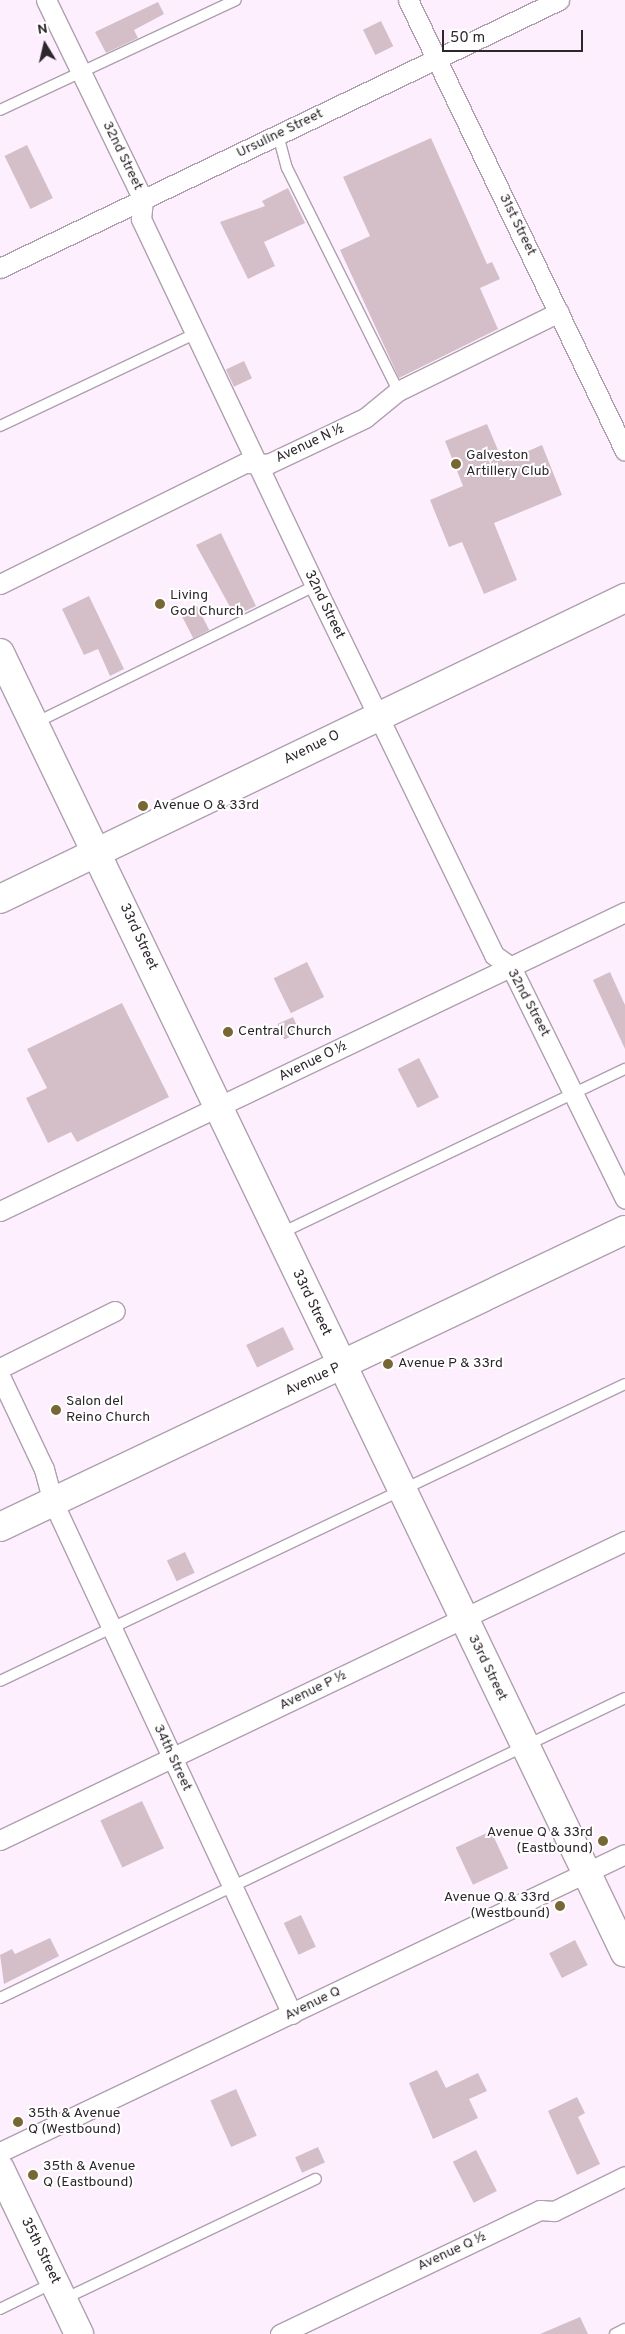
<!DOCTYPE html>
<html>
<head>
<meta charset="utf-8">
<style>
  body { margin:0 }
  #map { position:relative; width:625px; height:2334px; overflow:hidden; background:#feeffe; font-family:Overpass,sans-serif }
  div>[style] { position:absolute }
  .building>* { inset:0; background:#d4bfc8; transform-origin:0 0 }
  .roads { filter:drop-shadow(1px 0 #aea0af) drop-shadow(-1px 0 #aea0af) drop-shadow(0 1px #aea0af) drop-shadow(0 -1px #aea0af) }
  .lane>* { height:10px; margin:-5px; padding:0 5px; transform-origin:5px; border-radius:5px; background:#fff }
  .street>* { height:19px; margin:-9.5px; padding:0 9.5px; transform-origin:9.5px; border-radius:9.5px; background:#fff }
  .secondary>* { height:28px; margin:-14px; padding:0 14px; transform-origin:14px; border-radius:14px; background:#fff }
  .dots>* { width:14px; height:14px; translate:-50% -50%; box-sizing:border-box; border:2px solid #fff; border-radius:50% }
  span { translate:-50% -50%; white-space:nowrap; text-align:center; line-height:1.15; -webkit-text-stroke:4px #fff; paint-order:stroke }
  .street-label { font-size:14px; color:#2d272d }
  .poi-label { font-size:14px; color:#2d272d }
  .left { translate:0 -50%; text-align:left }
  .right { translate:-100% -50%; text-align:right }
  .north { position:absolute; left:20px; top:20px; width:50px; height:50px; -webkit-text-stroke:4px #fff; paint-order:stroke; rotate:351deg; font-size:14px; font-weight:700; line-height:20px; text-align:center; color:#2d272d }
  .north::after { content:''; display:block; margin:auto; width:18px; height:22px; background:#2d272d; clip-path:polygon(50% 0,100% 100%,50% 72%,0 100%) }
  .scale { position:absolute; left:442px; top:30px; width:141px; height:22px; box-sizing:border-box; border:2px solid #2d272d; border-top:0; padding-left:6px; font-size:15px; line-height:18px; white-space:nowrap; color:#2d272d; -webkit-text-stroke:4px #fff; paint-order:stroke }
</style>
</head>
<body>
<div id="map">
  <div class="building">
    <div style="clip-path:polygon(158px 2px,164px 14px,134px 30px,138px 38px,106px 53px,95px 32px)"></div>
    <div style="left:381px;top:21px;width:28px;height:20px;rotate:64deg"></div>
    <div style="clip-path:polygon(431px 138px,487px 264px,492px 262px,500px 279px,480px 288px,498px 329px,399px 378px,340px 250px,370px 236px,343px 177px)"></div>
    <div style="left:27px;top:145px;width:59px;height:25px;rotate:64deg"></div>
    <div style="clip-path:polygon(288px 188px,305px 223px,264px 242px,275px 266px,248px 279px,220px 222px,265px 206px,262px 201px)"></div>
    <div style="left:244px;top:361px;width:19px;height:20px;rotate:65deg"></div>
    <div style="clip-path:polygon(487px 424px,503px 462px,542px 445px,562px 495px,494px 523px,517px 580px,484px 594px,462px 542px,449px 547px,430px 500px,463px 486px,445px 441px)"></div>
    <div style="clip-path:polygon(221px 533px,256px 606px,235px 616px,196px 545px)"></div>
    <div style="clip-path:polygon(89px 596px,124px 669px,110px 676px,98px 649px,84px 655px,62px 609px)"></div>
    <div style="left:197px;top:606px;width:27px;height:18px;rotate:63deg"></div>
    <div style="left:307px;top:962px;width:39px;height:37px;rotate:64deg"></div>
    <div style="clip-path:polygon(610px 972px,625px 1005px,625px 1049px,593px 980px)"></div>
    <div style="clip-path:polygon(122px 1003px,169px 1097px,77px 1142px,71px 1132px,48px 1143px,26px 1098px,47px 1088px,27px 1049px)"></div>
    <div style="left:293px;top:1017px;width:17px;height:17px;rotate:66deg"></div>
    <div style="left:419px;top:1058px;width:44px;height:24px;rotate:63deg"></div>
    <div style="left:283px;top:1327px;width:25px;height:41px;rotate:64deg"></div>
    <div style="left:185px;top:1552px;width:23px;height:20px;rotate:65deg"></div>
    <div style="left:142px;top:1801px;width:52px;height:46px;rotate:65deg"></div>
    <div style="left:491px;top:1831px;width:41px;height:39px;rotate:65deg"></div>
    <div style="left:301px;top:1915px;width:35px;height:19px;rotate:65deg"></div>
    <div style="clip-path:polygon(50px 1938px,59px 1956px,4px 1984px,0 1955px,12px 1949px,15px 1954px)"></div>
    <div style="left:575px;top:1940px;width:28px;height:29px;rotate:63deg"></div>
    <div style="clip-path:polygon(437px 2070px,446px 2088px,478px 2073px,487px 2091px,469px 2099px,478px 2118px,433px 2139px,409px 2083px)"></div>
    <div style="left:236px;top:2089px;width:51px;height:28px;rotate:66deg"></div>
    <div style="clip-path:polygon(577px 2097px,585px 2113px,578px 2117px,600px 2164px,577px 2175px,548px 2111px)"></div>
    <div style="left:318px;top:2147px;width:17px;height:25px;rotate:66deg"></div>
    <div style="left:476px;top:2150px;width:46px;height:26px;rotate:63deg"></div>
    <div style="clip-path:polygon(580px 2317px,588px 2334px,540px 2334px)"></div>
  </div>
  <div class="roads">
    <div class="lane">
      <div style="left:0;top:110px;width:260px;rotate:-25deg"></div>
      <div style="left:278px;top:135px;width:34px;rotate:75deg"></div>
      <div style="left:287px;top:168px;width:249px;rotate:63.5deg"></div>
      <div style="left:0;top:426px;width:216px;rotate:-25.3deg"></div>
      <div style="left:35px;top:723px;width:312px;rotate:-26.1deg"></div>
      <div style="left:281px;top:1233px;width:381px;rotate:-25.5deg"></div>
      <div style="left:0;top:1681px;width:692px;rotate:-25.42deg"></div>
      <div style="left:0;top:1998px;width:693px;rotate:-25.64deg"></div>
      <div style="left:64px;top:2299px;width:279px;rotate:-25.5deg"></div>
      <div style="left:0;top:2309px;width:59px;rotate:-26.1deg"></div>
      <div style="left:615px;top:2334px;width:11px;rotate:-27deg"></div>
    </div>
    <div class="street">
      <div style="left:46px;top:0;width:222px;rotate:64.1deg"></div>
      <div style="left:143px;top:200px;width:19px;rotate:96deg"></div>
      <div style="left:141px;top:219px;width:406px;rotate:64.6deg"></div>
      <div style="left:315px;top:586px;width:410px;rotate:64.1deg"></div>
      <div style="left:494px;top:955px;width:21px;rotate:35deg"></div>
      <div style="left:511px;top:967px;width:258px;rotate:63.8deg"></div>
      <div style="left:408px;top:0;width:500px;rotate:64.31deg"></div>
      <div style="left:0;top:268px;width:620px;rotate:-25.61deg"></div>
      <div style="left:0;top:584px;width:273px;rotate:-26.3deg"></div>
      <div style="left:245px;top:463px;width:23px;rotate:2deg"></div>
      <div style="left:268px;top:464px;width:107px;rotate:-25.4deg"></div>
      <div style="left:365px;top:418px;width:43px;rotate:-39.3deg"></div>
      <div style="left:398px;top:391px;width:179px;rotate:-26.1deg"></div>
      <div style="left:0;top:1211px;width:693px;rotate:-25.57deg"></div>
      <div style="left:0;top:1368px;width:128px;rotate:-26.4deg"></div>
      <div style="left:0;top:1376px;width:103px;rotate:64.7deg"></div>
      <div style="left:44px;top:1469px;width:34px;rotate:75deg"></div>
      <div style="left:53px;top:1502px;width:565px;rotate:64.98deg"></div>
      <div style="left:0;top:1840px;width:693px;rotate:-25.57deg"></div>
      <div style="left:0;top:2152px;width:692px;rotate:-25.49deg"></div>
      <div style="left:280px;top:2334px;width:288px;rotate:-25.5deg"></div>
      <div style="left:540px;top:2210px;width:14px;rotate:4deg"></div>
      <div style="left:554px;top:2211px;width:79px;rotate:-26.2deg"></div>
    </div>
    <div class="secondary">
      <div style="left:0;top:653px;width:1442px;rotate:64.32deg"></div>
      <div style="left:0;top:899px;width:694px;rotate:-25.72deg"></div>
      <div style="left:0;top:1527px;width:692px;rotate:-25.42deg"></div>
      <div style="left:0;top:2169px;width:183px;rotate:64.4deg"></div>
    </div>
  </div>
  <div class="dots">
    <div style="left:456px;top:464px;background:#776735"></div>
    <div style="left:160px;top:604px;background:#776735"></div>
    <div style="left:143px;top:806px;background:#776735"></div>
    <div style="left:228px;top:1032px;background:#776735"></div>
    <div style="left:388px;top:1364px;background:#776735"></div>
    <div style="left:56px;top:1410px;background:#776735"></div>
    <div style="left:603px;top:1841px;background:#776735"></div>
    <div style="left:560px;top:1906px;background:#776735"></div>
    <div style="left:18px;top:2122px;background:#776735"></div>
    <div style="left:33px;top:2175px;background:#776735"></div>
  </div>
  <div class="street-label">
    <span style="left:280px;top:134px;rotate:-26deg">Ursuline Street</span>
    <span style="left:122px;top:156px;rotate:64deg">32nd Street</span>
    <span style="left:517px;top:225px;rotate:64deg">31st Street</span>
    <span style="left:310px;top:444px;rotate:-25deg">Avenue N ½</span>
    <span style="left:324px;top:605px;rotate:64deg">32nd Street</span>
    <span style="left:312px;top:748px;rotate:-26deg">Avenue O</span>
    <span style="left:138px;top:937px;rotate:65deg">33rd Street</span>
    <span style="left:528px;top:1003px;rotate:62deg">32nd Street</span>
    <span style="left:313px;top:1062px;rotate:-26deg">Avenue O ½</span>
    <span style="left:311px;top:1303px;rotate:64deg">33rd Street</span>
    <span style="left:313px;top:1380px;rotate:-25deg">Avenue P</span>
    <span style="left:487px;top:1668px;rotate:64deg">33rd Street</span>
    <span style="left:313px;top:1691px;rotate:-26deg">Avenue P ½</span>
    <span style="left:172px;top:1758px;rotate:65deg">34th Street</span>
    <span style="left:313px;top:2004px;rotate:-26deg">Avenue Q</span>
    <span style="left:40px;top:2251px;rotate:64deg">35th Street</span>
    <span style="left:452px;top:2252px;rotate:-25deg">Avenue Q ½</span>
  </div>
  <div class="poi-label">
    <span class="left" style="left:466px;top:464px">Galveston<br>Artillery Club</span>
    <span class="left" style="left:170px;top:604px">Living<br>God Church</span>
    <span class="left" style="left:153px;top:806px">Avenue O &amp; 33rd</span>
    <span class="left" style="left:238px;top:1032px">Central Church</span>
    <span class="left" style="left:398px;top:1364px">Avenue P &amp; 33rd</span>
    <span class="left" style="left:66px;top:1410px">Salon del<br>Reino Church</span>
    <span class="right" style="left:593px;top:1841px">Avenue Q &amp; 33rd<br>(Eastbound)</span>
    <span class="right" style="left:550px;top:1906px">Avenue Q &amp; 33rd<br>(Westbound)</span>
    <span class="left" style="left:28px;top:2122px">35th &amp; Avenue<br>Q (Westbound)</span>
    <span class="left" style="left:43px;top:2175px">35th &amp; Avenue<br>Q (Eastbound)</span>
  </div>
  <div class="north">N</div>
  <div class="scale">50 m</div>
</div>
</body>
</html>
